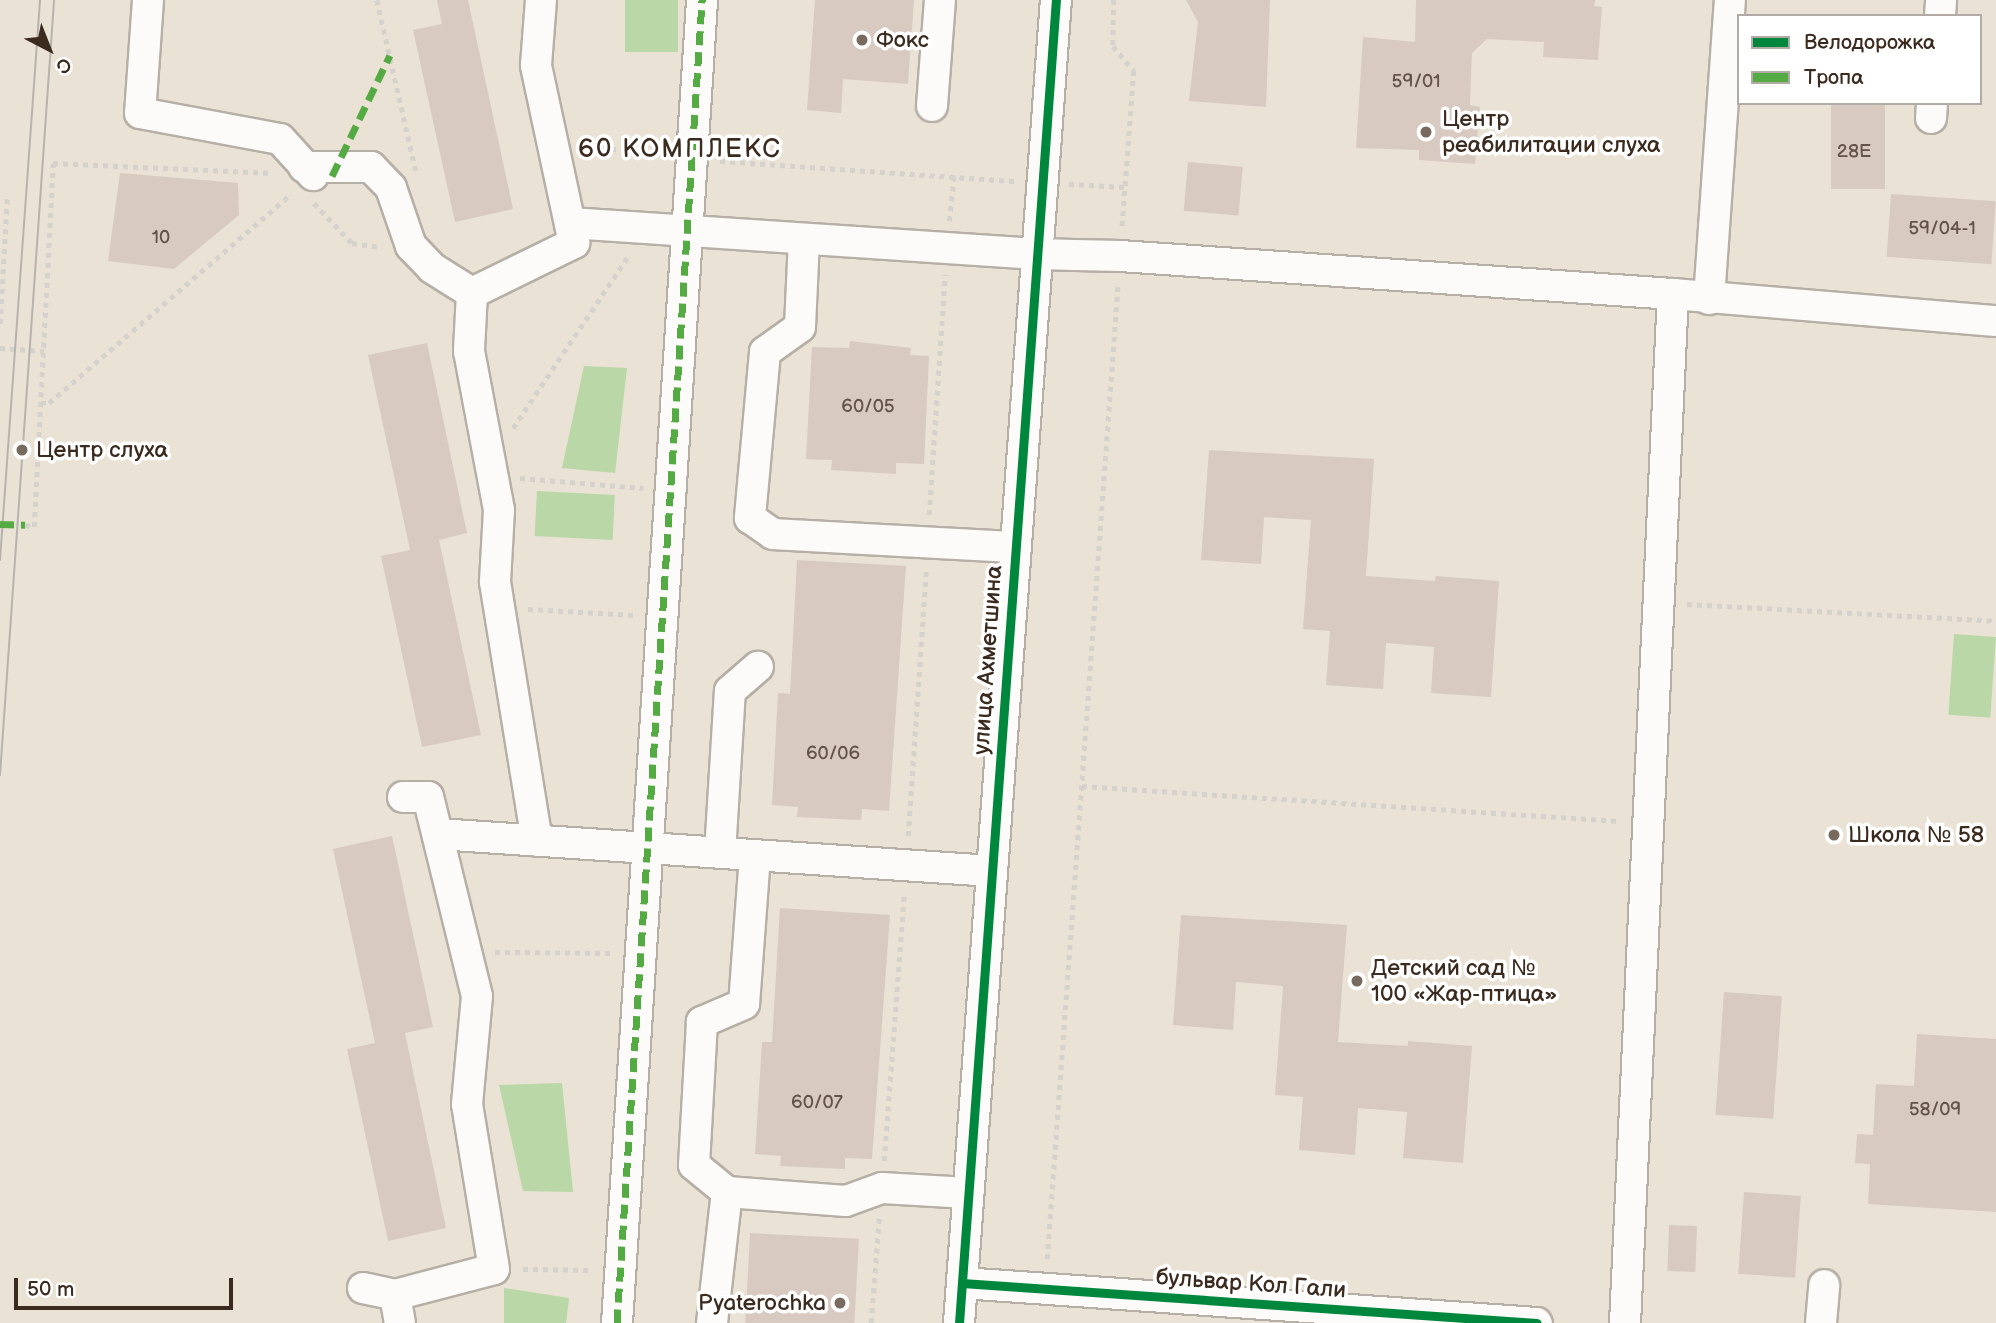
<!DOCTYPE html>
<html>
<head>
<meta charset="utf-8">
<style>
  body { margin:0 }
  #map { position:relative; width:1996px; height:1323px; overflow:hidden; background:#eae2d4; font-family:"Balsamiq Sans",sans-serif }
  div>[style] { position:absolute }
  .green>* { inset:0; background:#b9d7a7; transform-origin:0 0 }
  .building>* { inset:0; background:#d8cac1; transform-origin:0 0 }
  .path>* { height:4.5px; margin-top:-2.25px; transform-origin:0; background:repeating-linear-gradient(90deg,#d5d2cd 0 5px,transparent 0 10px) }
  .roads { filter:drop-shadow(2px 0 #b6afa6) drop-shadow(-2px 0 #b6afa6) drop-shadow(0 2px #b6afa6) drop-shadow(0 -2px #b6afa6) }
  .minor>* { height:30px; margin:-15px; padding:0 15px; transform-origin:15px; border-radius:15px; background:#fcfbf9 }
  .tram>* { height:2px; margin:-1px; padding:0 1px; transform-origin:1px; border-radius:1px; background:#b6b3af }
  .quiet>* { height:7px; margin-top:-3.5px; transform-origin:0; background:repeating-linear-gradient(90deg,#55ab43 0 14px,transparent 0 21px) }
  .cycleway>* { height:9px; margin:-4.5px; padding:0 4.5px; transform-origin:4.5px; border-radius:4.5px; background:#00873e }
  .dots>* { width:19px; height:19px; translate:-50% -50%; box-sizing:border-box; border:4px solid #fff; border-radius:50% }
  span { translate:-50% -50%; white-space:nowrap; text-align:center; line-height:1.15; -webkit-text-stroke:7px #fff; paint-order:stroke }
  .number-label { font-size:19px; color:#635348 }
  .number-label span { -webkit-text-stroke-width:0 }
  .poi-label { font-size:23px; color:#3b2a1e }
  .left { translate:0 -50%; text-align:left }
  .right { translate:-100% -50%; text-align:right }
  .street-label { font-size:23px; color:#3b2a1e }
  .quarter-label { font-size:26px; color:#3b2a1e; letter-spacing:2px }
  .legend { position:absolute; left:1737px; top:14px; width:245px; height:91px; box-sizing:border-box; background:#fff; border:2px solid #b1aaa5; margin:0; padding:9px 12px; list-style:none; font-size:21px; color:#3b2a1e }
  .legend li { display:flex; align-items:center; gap:14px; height:35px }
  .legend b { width:35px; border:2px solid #b1aaa5 }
  .north { position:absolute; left:14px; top:14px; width:70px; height:70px; -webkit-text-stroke:5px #fff; paint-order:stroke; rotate:138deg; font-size:19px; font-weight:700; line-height:28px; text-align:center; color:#3b2a1e }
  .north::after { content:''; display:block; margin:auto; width:24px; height:32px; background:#3b2a1e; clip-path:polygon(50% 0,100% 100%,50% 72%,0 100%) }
  .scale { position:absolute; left:14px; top:1278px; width:219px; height:32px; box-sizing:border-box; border:4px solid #3b2a1e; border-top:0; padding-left:9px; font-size:21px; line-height:24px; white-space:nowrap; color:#3b2a1e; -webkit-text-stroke:5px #fff; paint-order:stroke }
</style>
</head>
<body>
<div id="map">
  <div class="green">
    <div style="left:625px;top:0;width:53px;height:52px"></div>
    <div style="clip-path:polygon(584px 366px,627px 368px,615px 473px,562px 468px)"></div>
    <div style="left:537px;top:491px;width:78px;height:45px;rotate:3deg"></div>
    <div style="left:1954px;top:634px;width:42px;height:81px;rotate:4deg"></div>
    <div style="clip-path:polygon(562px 1083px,573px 1192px,523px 1191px,499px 1085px)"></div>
    <div style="clip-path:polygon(504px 1288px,569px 1298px,566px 1323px,504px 1323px)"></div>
  </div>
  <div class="building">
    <div style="clip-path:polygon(437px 0,468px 0,513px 209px,455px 222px,413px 30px,442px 24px)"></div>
    <div style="clip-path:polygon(815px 0,914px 0,908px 84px,843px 79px,841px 113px,807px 110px)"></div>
    <div style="clip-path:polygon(1186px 0,1270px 0,1266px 107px,1189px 101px,1198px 22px)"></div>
    <div style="clip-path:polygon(1416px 0,1595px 0,1594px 6px,1602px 7px,1598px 60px,1543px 57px,1544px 42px,1487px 39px,1472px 53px,1470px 105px,1480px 107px,1475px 164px,1419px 160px,1419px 150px,1356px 148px,1363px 37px,1415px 42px)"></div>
    <div style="left:1831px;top:103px;width:54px;height:86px"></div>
    <div style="left:1188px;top:162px;width:55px;height:49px;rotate:5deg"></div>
    <div style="clip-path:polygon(120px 173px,238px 183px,239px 215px,174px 269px,108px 261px)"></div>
    <div style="left:1891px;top:194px;width:105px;height:63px;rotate:4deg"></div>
    <div style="clip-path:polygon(850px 341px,911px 348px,910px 355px,929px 356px,924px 464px,896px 463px,896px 474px,831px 470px,832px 460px,806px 459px,812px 347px,849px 348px)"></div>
    <div style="clip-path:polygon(427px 343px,467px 533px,439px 540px,481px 735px,422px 747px,381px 556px,410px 550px,368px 355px)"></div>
    <div style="clip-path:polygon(1209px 450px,1374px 459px,1366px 576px,1435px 581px,1436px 576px,1499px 581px,1491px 697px,1431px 693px,1434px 647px,1386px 643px,1383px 689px,1326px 685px,1330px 631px,1303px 629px,1311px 520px,1264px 517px,1261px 564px,1201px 560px)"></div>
    <div style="clip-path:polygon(797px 560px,906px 566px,889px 811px,862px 809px,861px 820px,797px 817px,798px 807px,772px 805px,778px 693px,790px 694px)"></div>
    <div style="clip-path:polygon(392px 836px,433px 1027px,405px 1033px,446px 1228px,388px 1241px,347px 1049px,375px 1043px,333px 849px)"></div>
    <div style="clip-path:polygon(780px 908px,890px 915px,872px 1159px,845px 1158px,845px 1169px,780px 1166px,781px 1156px,755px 1154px,762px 1042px,772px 1042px)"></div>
    <div style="clip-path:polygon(1181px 915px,1347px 925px,1338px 1042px,1408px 1046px,1408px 1041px,1472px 1046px,1463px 1163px,1403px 1158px,1407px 1112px,1358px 1108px,1355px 1155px,1299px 1150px,1303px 1097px,1275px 1095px,1283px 986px,1236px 982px,1233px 1030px,1173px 1025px)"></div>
    <div style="left:1724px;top:992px;width:58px;height:123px;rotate:4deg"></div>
    <div style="clip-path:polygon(1917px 1034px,1996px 1039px,1996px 1212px,1868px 1204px,1870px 1164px,1855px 1163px,1857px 1134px,1873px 1135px,1876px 1084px,1914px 1086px)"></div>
    <div style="left:1744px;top:1192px;width:57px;height:82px;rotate:4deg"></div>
    <div style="left:1669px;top:1225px;width:28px;height:46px;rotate:2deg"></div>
    <div style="left:750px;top:1233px;width:109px;height:90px;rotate:3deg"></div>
  </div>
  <div class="path">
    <div style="left:377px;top:0;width:175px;rotate:77.2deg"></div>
    <div style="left:1114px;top:0;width:46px;rotate:91.2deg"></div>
    <div style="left:1113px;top:46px;width:33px;rotate:50deg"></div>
    <div style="left:1134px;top:71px;width:158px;rotate:94.3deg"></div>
    <div style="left:581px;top:147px;width:82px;rotate:3.5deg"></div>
    <div style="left:720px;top:161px;width:296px;rotate:3.9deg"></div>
    <div style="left:1069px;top:184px;width:55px;rotate:3.1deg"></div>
    <div style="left:314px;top:203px;width:55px;rotate:46.5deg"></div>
    <div style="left:352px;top:243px;width:30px;rotate:8deg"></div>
    <div style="left:949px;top:221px;width:44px;rotate:-83.5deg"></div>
    <div style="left:0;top:324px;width:127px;rotate:-86.8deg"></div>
    <div style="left:0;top:348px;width:44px;rotate:3.9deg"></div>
    <div style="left:41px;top:403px;width:8px"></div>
    <div style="left:49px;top:403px;width:320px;rotate:-40.8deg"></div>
    <div style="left:513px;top:428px;width:208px;rotate:-56.2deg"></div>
    <div style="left:520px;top:478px;width:124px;rotate:4.6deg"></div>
    <div style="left:929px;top:515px;width:241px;rotate:-86.2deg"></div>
    <div style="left:25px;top:525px;width:9px;rotate:13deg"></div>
    <div style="left:34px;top:527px;width:364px;rotate:-87deg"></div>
    <div style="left:53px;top:163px;width:217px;rotate:2.6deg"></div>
    <div style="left:1687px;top:604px;width:309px;rotate:3.1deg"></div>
    <div style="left:528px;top:609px;width:107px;rotate:3.2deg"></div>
    <div style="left:1082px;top:786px;width:538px;rotate:3.73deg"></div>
    <div style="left:908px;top:836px;width:268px;rotate:-86.1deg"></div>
    <div style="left:495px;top:952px;width:117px;rotate:0.5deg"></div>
    <div style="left:884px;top:1161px;width:268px;rotate:-85.7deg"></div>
    <div style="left:1047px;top:1259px;width:978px;rotate:-85.84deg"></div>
    <div style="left:523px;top:1269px;width:68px;rotate:0.8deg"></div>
    <div style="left:871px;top:1323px;width:105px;rotate:-85.6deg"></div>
  </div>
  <div class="roads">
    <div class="minor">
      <div style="left:148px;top:0;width:113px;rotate:94deg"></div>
      <div style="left:140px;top:113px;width:142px;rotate:10.5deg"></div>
      <div style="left:280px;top:139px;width:49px;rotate:47.5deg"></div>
      <div style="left:1940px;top:16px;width:16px;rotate:-86deg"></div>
      <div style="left:932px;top:106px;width:106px;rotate:-85.7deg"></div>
      <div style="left:1931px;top:118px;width:15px;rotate:-86deg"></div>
      <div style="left:304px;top:167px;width:67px"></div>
      <div style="left:371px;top:167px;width:29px;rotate:46deg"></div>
      <div style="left:391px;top:188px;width:61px;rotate:71deg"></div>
      <div style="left:411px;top:246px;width:30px;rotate:46deg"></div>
      <div style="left:432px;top:268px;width:47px;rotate:32deg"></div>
      <div style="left:570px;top:223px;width:468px;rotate:3.8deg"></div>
      <div style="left:1037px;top:254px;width:83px;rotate:1.4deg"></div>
      <div style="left:1120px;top:256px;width:554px;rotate:3.93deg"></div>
      <div style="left:1673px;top:294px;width:324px;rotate:4.8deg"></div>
      <div style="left:804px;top:239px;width:88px;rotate:92.6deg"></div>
      <div style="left:800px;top:327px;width:43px;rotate:144.5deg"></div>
      <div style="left:765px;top:352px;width:167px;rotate:95.2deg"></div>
      <div style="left:750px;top:518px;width:28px;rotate:35deg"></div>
      <div style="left:773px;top:534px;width:243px;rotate:3.1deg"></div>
      <div style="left:472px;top:293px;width:58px;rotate:93deg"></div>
      <div style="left:469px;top:351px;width:162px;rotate:79.3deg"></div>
      <div style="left:499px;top:510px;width:72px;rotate:93.2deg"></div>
      <div style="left:495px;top:582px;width:262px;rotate:80.8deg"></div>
      <div style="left:472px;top:293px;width:114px;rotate:-26.1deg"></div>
      <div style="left:574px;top:243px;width:182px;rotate:-102.1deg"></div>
      <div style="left:536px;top:65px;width:65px;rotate:-85.6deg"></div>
      <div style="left:1709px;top:299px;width:300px;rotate:-86deg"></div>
      <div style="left:438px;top:834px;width:555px;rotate:3.82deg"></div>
      <div style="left:720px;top:853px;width:162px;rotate:-86.5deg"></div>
      <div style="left:730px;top:691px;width:37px;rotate:-41deg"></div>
      <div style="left:755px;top:855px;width:149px;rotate:94.2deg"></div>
      <div style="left:744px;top:1004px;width:46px;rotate:156.8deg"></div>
      <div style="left:702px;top:1022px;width:143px;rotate:93.2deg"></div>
      <div style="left:694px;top:1165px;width:43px;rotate:39.3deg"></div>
      <div style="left:727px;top:1192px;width:119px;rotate:4.3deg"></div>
      <div style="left:846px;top:1201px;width:38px;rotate:-20deg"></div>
      <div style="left:882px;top:1188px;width:86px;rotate:3.3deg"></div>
      <div style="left:962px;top:1283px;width:576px;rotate:3.98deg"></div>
      <div style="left:363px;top:1288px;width:33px;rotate:12deg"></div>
      <div style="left:395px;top:1295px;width:102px;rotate:-14.7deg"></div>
      <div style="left:494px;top:1269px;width:167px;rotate:-99.3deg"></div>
      <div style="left:467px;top:1104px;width:108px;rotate:-84.7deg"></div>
      <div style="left:477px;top:996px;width:205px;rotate:-103.8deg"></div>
      <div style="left:428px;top:797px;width:25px;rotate:180deg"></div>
      <div style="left:395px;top:1295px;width:28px;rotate:80deg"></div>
      <div style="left:617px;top:1323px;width:1326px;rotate:-86.32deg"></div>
      <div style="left:712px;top:1323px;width:132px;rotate:-83.5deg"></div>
      <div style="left:959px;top:1323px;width:1327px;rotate:-85.81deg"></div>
      <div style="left:1625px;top:1323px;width:1030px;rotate:-87.33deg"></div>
      <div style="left:1821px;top:1323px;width:38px;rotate:-85deg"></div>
    </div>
  </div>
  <div class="tram">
    <div style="left:0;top:560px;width:561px;rotate:-85.91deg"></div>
    <div style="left:0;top:775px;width:777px;rotate:-86.01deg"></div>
  </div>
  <div class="quiet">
    <div style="left:332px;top:176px;width:134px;rotate:-64.4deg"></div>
    <div style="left:0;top:524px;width:25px;rotate:2deg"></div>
    <div style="left:617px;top:1323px;width:1326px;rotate:-86.32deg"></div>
  </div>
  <div class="cycleway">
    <div style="left:962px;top:1283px;width:576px;rotate:3.98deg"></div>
    <div style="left:959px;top:1323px;width:1327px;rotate:-85.81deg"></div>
  </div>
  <div class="dots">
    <div style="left:862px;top:40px;background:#786a5e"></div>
    <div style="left:1426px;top:132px;background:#786a5e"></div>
    <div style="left:22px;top:450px;background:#786a5e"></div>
    <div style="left:1834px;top:835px;background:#786a5e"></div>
    <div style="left:1357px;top:981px;background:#786a5e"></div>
    <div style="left:840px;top:1303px;background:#786a5e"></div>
  </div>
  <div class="number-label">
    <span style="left:1416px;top:82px">59/01</span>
    <span style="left:1854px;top:152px">28Е</span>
    <span style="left:1942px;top:229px">59/04-1</span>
    <span style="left:161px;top:238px">10</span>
    <span style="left:868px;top:407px">60/05</span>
    <span style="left:833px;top:754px">60/06</span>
    <span style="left:817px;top:1103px">60/07</span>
    <span style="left:1935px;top:1110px">58/09</span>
  </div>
  <div class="poi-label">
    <span class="left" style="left:876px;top:40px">Фокс</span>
    <span class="left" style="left:1442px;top:132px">Центр<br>реабилитации слуха</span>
    <span class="left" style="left:36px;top:450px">Центр слуха</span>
    <span class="left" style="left:1848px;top:835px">Школа № 58</span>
    <span class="left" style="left:1371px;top:981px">Детский сад №<br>100 «Жар-птица»</span>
    <span class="right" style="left:826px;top:1303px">Pyaterochka</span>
  </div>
  <div class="street-label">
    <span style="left:988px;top:660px;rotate:-86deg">улица Ахметшина</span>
    <span style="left:1251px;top:1284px;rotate:4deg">бульвар Кол Гали</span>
  </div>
  <div class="quarter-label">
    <span style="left:680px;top:150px">60 КОМПЛЕКС</span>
  </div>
  <ul class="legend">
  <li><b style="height:9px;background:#00873e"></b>Велодорожка</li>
  <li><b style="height:9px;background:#55ab43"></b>Тропа</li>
  </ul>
  <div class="north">С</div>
  <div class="scale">50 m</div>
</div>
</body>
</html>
